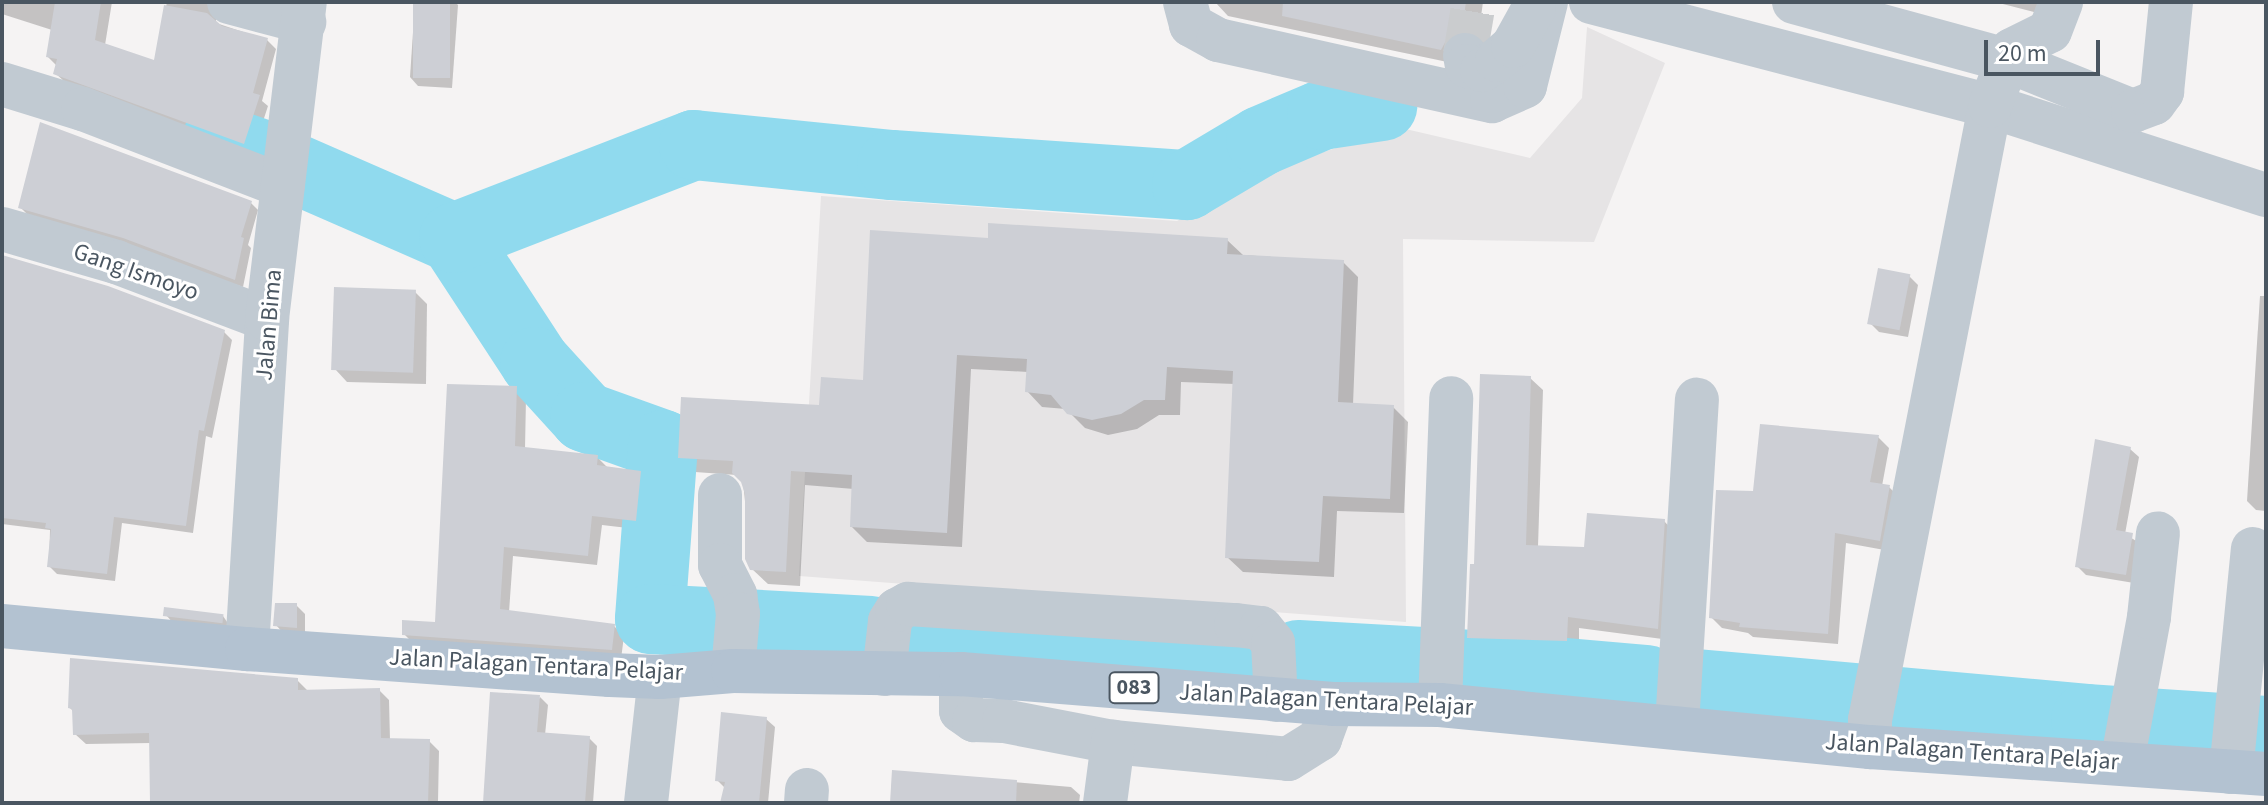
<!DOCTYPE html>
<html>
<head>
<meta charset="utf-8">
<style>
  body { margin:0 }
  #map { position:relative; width:2268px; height:805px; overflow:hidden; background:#f5f3f3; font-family:"Source Sans 3",sans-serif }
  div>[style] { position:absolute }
  .education>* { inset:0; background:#e6e4e5 }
  .shadow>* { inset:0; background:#0003 }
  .river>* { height:70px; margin:-35px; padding:0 35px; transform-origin:35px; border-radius:35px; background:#90daee }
  .building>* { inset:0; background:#cdcfd5; transform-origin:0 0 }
  .minor-tunnel>* { height:44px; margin-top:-22px; transform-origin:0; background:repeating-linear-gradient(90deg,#caccce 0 44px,transparent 0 66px) }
  .minor>* { height:44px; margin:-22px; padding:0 22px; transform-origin:22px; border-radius:22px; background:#c1cad2 }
  .major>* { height:44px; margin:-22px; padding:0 22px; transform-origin:22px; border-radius:22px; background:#b3c2d1 }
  span { translate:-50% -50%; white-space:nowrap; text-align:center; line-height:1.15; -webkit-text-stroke:6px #fff; paint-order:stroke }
  .shield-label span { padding:2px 6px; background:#fff; border:2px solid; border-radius:6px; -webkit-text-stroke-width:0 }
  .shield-label { font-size:22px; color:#4a5661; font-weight:700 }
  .street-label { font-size:24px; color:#4a5661 }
  .frame { position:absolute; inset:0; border:4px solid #4a5661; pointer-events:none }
  .scale { position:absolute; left:1984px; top:40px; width:116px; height:36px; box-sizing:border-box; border:4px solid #4a5661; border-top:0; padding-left:10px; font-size:24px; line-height:28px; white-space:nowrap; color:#4a5661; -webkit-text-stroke:6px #fff; paint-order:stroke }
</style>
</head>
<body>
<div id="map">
  <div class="education">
    <div style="clip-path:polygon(1587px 27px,1665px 63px,1594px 242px,1403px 239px,1406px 622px,799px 576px,821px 196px,1177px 221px,1274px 169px,1397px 127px,1530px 158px,1582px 98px)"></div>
  </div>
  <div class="shadow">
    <div style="clip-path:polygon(2px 2px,112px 2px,105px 45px,155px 62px,167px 2px,216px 2px,216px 23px,267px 40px,276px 49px,262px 101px,268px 106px,253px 152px,65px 82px,55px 73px,57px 66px,48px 57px,52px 30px,2px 14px)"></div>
    <div style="clip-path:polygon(415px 2px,455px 2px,458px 5px,452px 88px,418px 86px,410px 77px)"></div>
    <div style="clip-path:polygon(1215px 2px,1483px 2px,1477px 46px,1457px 64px,1228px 16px)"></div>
    <div style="clip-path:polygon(1995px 2px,2052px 2px,2049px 16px)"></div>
    <div style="clip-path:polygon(250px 202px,258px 210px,248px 245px,251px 248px,243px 287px,28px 215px,20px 207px)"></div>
    <div style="clip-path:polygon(990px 240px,1227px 240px,1243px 255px,1343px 262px,1358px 277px,1353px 405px,1393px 407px,1408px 422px,1404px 513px,1337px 511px,1334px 577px,1243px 572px,1227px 557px,1235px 384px,1181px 382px,1180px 415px,1159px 415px,1137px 429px,1108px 435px,1085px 428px,1066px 409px,1042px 407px,1027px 391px,1028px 372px,971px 369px,962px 547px,867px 542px,852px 527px,854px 489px,805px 485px,800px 586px,768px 584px,752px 569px,743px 482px,737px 475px,695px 472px,680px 457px,821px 407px,864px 382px)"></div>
    <div style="clip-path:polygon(2px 257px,224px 332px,232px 340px,212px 438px,206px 436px,193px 533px,122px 523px,115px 581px,57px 574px,49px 566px,50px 530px,2px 524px)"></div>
    <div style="clip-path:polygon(1909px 276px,1918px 285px,1908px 337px,1879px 332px,1870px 323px)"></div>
    <div style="clip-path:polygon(415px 292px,427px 304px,426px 384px,347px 382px,335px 369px)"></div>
    <div style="clip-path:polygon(2260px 296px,2266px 296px,2266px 511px,2256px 510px,2247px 501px)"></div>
    <div style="clip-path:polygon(1530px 378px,1543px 390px,1538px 547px,1586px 549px,1664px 521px,1676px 534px,1670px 640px,1579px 628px,1579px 653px,1482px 650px,1469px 637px,1476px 567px)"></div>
    <div style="clip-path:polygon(516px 388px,526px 398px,525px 449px,597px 457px,607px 467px,640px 472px,650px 482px,645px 530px,602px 525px,597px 565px,513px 556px,509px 612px,614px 626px,624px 636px,621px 659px,414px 644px,404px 634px,436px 624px)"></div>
    <div style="clip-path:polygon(1878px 437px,1889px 448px,1882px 486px,1889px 487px,1901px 499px,1890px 551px,1846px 543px,1838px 644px,1753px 637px,1748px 633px,1722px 628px,1711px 617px,1755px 493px)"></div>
    <div style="clip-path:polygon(2130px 449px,2139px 457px,2125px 534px,2141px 544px,2134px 583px,2086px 575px,2077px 566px)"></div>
    <div style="clip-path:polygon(296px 605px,305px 614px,305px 635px,284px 634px,276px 625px)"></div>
    <div style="clip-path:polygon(166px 615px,223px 616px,232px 629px,174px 624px)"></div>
    <div style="clip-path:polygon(297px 680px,307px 690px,379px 690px,389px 700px,390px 740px,429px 741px,439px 751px,438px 803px,152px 803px,152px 743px,86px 744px,75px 734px,74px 712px,70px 708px)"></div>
    <div style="clip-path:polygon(540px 697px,548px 705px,545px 735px,589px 738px,597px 746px,593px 803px,485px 803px)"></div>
    <div style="clip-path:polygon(766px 719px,775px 727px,768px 803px,722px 803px,725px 788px,717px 780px)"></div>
    <div style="clip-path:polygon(894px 772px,1071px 787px,1080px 795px,1079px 803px,891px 803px)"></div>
  </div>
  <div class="river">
    <div style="left:217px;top:139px;width:52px;rotate:19.1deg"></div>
    <div style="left:266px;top:156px;width:205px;rotate:23.6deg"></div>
    <div style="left:454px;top:238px;width:148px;rotate:56.8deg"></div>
    <div style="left:535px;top:362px;width:74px;rotate:47.7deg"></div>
    <div style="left:585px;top:417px;width:83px;rotate:19.7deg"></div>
    <div style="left:663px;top:445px;width:174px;rotate:94.3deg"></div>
    <div style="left:650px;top:619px;width:221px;rotate:3.1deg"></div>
    <div style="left:454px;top:238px;width:257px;rotate:-21.2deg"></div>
    <div style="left:694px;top:145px;width:199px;rotate:5.8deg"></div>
    <div style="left:892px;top:165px;width:296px;rotate:3.9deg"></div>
    <div style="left:1187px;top:185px;width:86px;rotate:-30.7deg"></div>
    <div style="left:1261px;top:141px;width:66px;rotate:-23.1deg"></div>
    <div style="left:1322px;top:115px;width:61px;rotate:-8.5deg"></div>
    <div style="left:913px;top:633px;width:343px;rotate:3.3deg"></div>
    <div style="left:1298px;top:655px;width:125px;rotate:3.2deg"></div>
    <div style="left:1460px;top:664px;width:188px;rotate:4.9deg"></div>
    <div style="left:1697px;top:684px;width:391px;rotate:5.1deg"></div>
    <div style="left:2086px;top:719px;width:180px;rotate:3.8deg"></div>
  </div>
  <div class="building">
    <div style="clip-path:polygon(55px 2px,101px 2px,95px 40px,154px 60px,164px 5px,207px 13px,222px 26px,268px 38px,253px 93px,260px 95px,244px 144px,53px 74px,57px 59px,46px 57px)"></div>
    <div style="left:413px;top:2px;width:37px;height:76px"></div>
    <div style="clip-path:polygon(1283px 2px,1466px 2px,1462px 30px,1448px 37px,1441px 50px,1282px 16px)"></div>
    <div style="clip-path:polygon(40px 122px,252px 201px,241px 237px,244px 238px,235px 280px,123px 238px,18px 208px)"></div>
    <div style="clip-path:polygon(988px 223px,1228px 238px,1227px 254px,1344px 260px,1338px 402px,1394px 405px,1390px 499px,1323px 496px,1319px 562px,1225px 558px,1233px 371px,1167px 367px,1165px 400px,1144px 400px,1121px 414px,1092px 420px,1067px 414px,1051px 395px,1025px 392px,1027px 359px,957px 355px,947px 533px,850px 527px,852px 475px,791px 471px,786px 572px,750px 570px,745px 559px,745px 494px,741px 482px,732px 473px,733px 461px,678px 458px,681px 397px,819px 405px,821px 377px,863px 380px,870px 230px,988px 238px)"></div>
    <div style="clip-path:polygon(2px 255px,108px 286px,225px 330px,204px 431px,199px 430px,186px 526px,114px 517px,107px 574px,47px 567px,51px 529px,45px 528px,46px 523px,2px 518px)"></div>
    <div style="left:1878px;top:268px;width:33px;height:57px;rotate:11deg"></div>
    <div style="left:334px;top:287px;width:82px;height:83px;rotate:2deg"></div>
    <div style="clip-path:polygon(1480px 374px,1531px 376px,1526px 545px,1584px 547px,1587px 513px,1665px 519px,1658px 629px,1568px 617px,1567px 641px,1467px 638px,1470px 564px,1474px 564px)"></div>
    <div style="clip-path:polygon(447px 384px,517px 386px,515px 446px,598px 455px,597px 465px,641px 471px,636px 521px,592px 516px,588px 556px,504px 547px,500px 609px,615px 624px,612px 650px,402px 635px,402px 620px,435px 622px)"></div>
    <div style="clip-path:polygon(1760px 424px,1879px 435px,1870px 482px,1890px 485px,1880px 541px,1835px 533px,1828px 634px,1739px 627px,1740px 623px,1709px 618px,1716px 490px,1753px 491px)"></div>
    <div style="clip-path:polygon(2095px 439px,2131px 447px,2116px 530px,2133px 533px,2126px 575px,2075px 567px)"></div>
    <div style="clip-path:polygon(275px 603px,297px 603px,297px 628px,273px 626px)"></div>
    <div style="left:164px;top:607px;width:60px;height:9px;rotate:7deg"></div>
    <div style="clip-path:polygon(70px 658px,298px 678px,298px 690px,380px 688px,381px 738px,430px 739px,428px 803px,150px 803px,149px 733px,73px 735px,72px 709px,68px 708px)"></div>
    <div style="clip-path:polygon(490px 692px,540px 695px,537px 732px,590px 736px,585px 803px,483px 803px)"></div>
    <div style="clip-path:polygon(721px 712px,767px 717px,759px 803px,720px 803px,725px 782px,715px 781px)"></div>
    <div style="clip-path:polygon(892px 770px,1017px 780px,1016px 803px,890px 803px)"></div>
  </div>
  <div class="minor-tunnel">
    <div style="left:1465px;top:55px;width:54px;rotate:-80.4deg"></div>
  </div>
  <div class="minor">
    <div style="left:229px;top:2px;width:78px;rotate:14.9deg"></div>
    <div style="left:1185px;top:2px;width:24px;rotate:75deg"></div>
    <div style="left:1191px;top:25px;width:31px;rotate:29deg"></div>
    <div style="left:1218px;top:40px;width:281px;rotate:12.6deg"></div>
    <div style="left:1492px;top:101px;width:36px;rotate:-24deg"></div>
    <div style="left:1525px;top:86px;width:87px;rotate:-76deg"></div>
    <div style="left:1591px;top:2px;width:412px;rotate:14.6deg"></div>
    <div style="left:1990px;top:106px;width:290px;rotate:17.9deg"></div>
    <div style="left:1794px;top:2px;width:220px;rotate:15.3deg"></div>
    <div style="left:2006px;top:60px;width:137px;rotate:21.9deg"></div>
    <div style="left:2133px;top:111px;width:22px;rotate:-21deg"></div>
    <div style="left:2154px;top:103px;width:14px;rotate:-54deg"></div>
    <div style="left:2162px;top:92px;width:90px;rotate:-84.3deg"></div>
    <div style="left:1465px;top:55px;width:11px;rotate:80deg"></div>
    <div style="left:1467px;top:66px;width:16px;rotate:15deg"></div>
    <div style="left:1482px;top:70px;width:18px;rotate:-34deg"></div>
    <div style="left:1497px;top:60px;width:21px;rotate:-41deg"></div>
    <div style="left:1513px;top:46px;width:43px;rotate:-61.1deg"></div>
    <div style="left:2px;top:84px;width:85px;rotate:17.2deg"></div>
    <div style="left:83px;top:109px;width:214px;rotate:21.1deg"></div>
    <div style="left:2px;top:229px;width:119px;rotate:16.1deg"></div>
    <div style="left:116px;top:262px;width:161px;rotate:20.7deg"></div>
    <div style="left:720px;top:495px;width:70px;rotate:90deg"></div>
    <div style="left:720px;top:565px;width:34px;rotate:63deg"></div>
    <div style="left:735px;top:595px;width:19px;rotate:81deg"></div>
    <div style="left:738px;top:614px;width:57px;rotate:95deg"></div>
    <div style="left:247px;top:649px;width:331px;rotate:-86.5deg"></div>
    <div style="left:267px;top:319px;width:319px;rotate:-83.2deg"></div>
    <div style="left:884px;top:674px;width:53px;rotate:-83.5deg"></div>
    <div style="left:890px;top:621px;width:13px;rotate:-58deg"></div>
    <div style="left:897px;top:610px;width:13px;rotate:-29deg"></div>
    <div style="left:908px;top:604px;width:329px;rotate:3.7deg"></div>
    <div style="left:1236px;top:625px;width:25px;rotate:7deg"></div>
    <div style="left:1261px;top:628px;width:19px;rotate:51deg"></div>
    <div style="left:1273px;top:643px;width:57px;rotate:87deg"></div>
    <div style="left:961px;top:674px;width:37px;rotate:90deg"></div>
    <div style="left:961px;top:711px;width:16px;rotate:35deg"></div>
    <div style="left:974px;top:720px;width:30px;rotate:2deg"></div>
    <div style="left:1004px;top:721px;width:111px;rotate:10.9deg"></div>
    <div style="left:1113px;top:742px;width:176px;rotate:5.5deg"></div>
    <div style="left:1288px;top:759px;width:38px;rotate:-32deg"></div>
    <div style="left:1320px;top:739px;width:37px;rotate:-70deg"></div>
    <div style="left:1440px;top:705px;width:307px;rotate:-87.9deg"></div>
    <div style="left:1677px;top:725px;width:326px;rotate:-86.5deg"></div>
    <div style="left:1870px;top:747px;width:27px;rotate:-90deg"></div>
    <div style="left:1870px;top:720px;width:626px;rotate:-78.94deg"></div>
    <div style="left:1990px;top:106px;width:60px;rotate:-68.6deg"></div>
    <div style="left:2012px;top:50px;width:42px;rotate:-26.6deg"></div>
    <div style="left:2050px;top:31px;width:31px;rotate:-69deg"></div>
    <div style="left:2122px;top:763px;width:148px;rotate:-79.5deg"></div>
    <div style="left:2149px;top:617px;width:84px;rotate:-83.9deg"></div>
    <div style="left:2231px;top:772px;width:224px;rotate:-84.4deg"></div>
    <div style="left:646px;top:803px;width:127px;rotate:-83.7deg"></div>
    <div style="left:806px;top:803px;width:13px;rotate:-86deg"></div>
    <div style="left:1105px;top:803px;width:62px;rotate:-82.5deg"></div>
  </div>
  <div class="major">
    <div style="left:2px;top:626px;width:246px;rotate:5.4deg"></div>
    <div style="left:247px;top:649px;width:364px;rotate:4.1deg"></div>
    <div style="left:610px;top:675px;width:50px;rotate:2.3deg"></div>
    <div style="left:660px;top:677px;width:73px;rotate:-4.7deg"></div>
    <div style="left:733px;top:671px;width:228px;rotate:0.8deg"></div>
    <div style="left:961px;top:674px;width:373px;rotate:4.6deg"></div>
    <div style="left:1333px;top:704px;width:107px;rotate:0.5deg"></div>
    <div style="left:1440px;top:705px;width:432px;rotate:5.6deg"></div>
    <div style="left:1870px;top:747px;width:397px;rotate:3.9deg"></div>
  </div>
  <div class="shield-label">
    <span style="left:1134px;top:688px">083</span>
  </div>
  <div class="street-label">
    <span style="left:136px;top:272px;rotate:19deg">Gang Ismoyo</span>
    <span style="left:269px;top:325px;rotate:-85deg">Jalan Bima</span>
    <span style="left:536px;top:665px;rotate:3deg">Jalan Palagan Tentara Pelajar</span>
    <span style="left:1326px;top:700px;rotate:3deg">Jalan Palagan Tentara Pelajar</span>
    <span style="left:1972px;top:752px;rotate:4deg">Jalan Palagan Tentara Pelajar</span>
  </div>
  <div class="frame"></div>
  <div class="scale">20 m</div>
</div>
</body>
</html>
